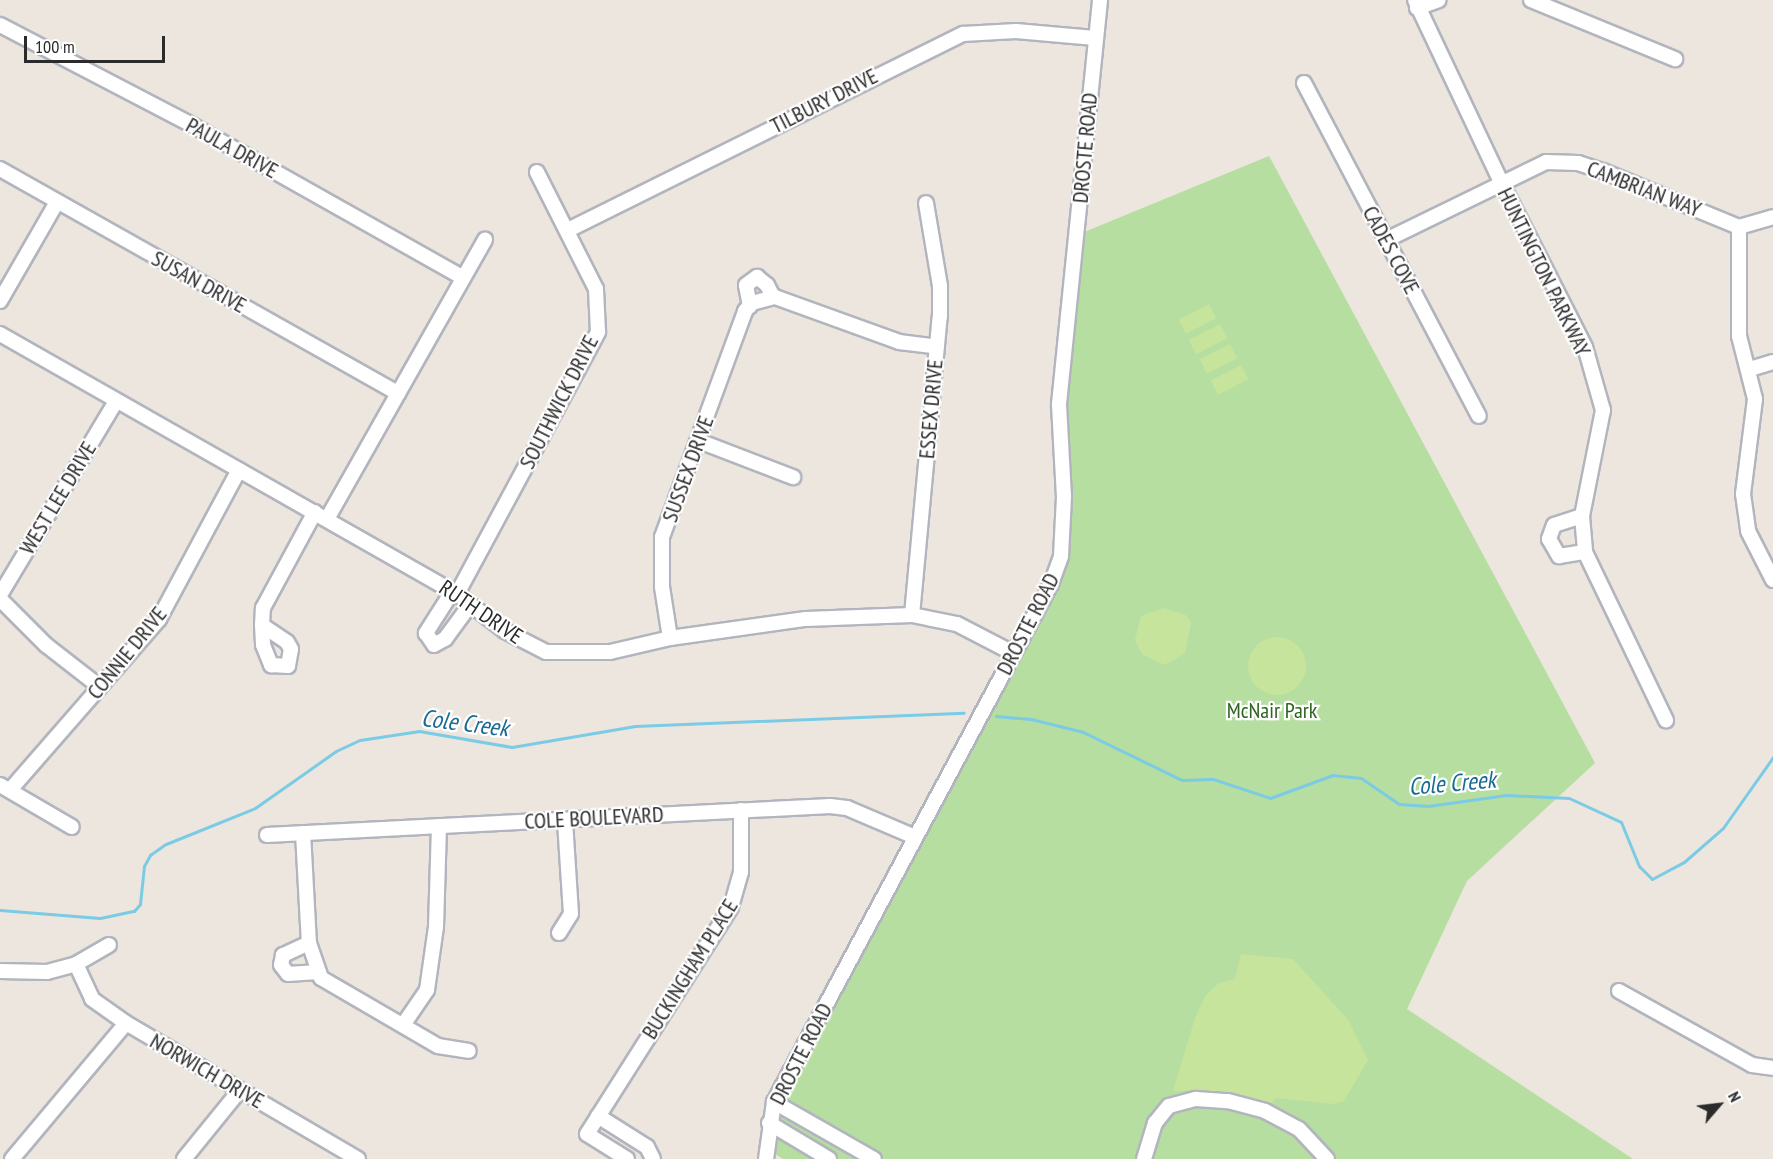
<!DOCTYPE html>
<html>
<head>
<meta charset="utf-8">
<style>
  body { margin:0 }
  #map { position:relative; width:1773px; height:1159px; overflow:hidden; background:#ece6df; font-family:"PT Sans Narrow",sans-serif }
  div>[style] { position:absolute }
  .green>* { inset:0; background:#b6dea0 }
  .pitch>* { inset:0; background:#c7e49c; transform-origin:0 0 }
  .round { border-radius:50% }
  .stream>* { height:3px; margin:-1.5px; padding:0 1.5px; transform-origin:1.5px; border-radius:1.5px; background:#7bcbe5 }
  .roads { filter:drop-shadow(2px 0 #b2b5bd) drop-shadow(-2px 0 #b2b5bd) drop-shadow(0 2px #b2b5bd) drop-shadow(0 -2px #b2b5bd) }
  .minor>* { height:14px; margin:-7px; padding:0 7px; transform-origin:7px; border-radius:7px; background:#fff }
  span { translate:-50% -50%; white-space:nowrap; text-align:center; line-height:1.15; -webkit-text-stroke:4.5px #fff; paint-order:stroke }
  .street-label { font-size:22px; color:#2b2b2b }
  .park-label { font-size:22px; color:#306321 }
  .water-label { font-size:24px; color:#196a92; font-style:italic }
  .north { position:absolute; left:1689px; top:1075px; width:60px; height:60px; -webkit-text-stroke:4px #fff; paint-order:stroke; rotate:62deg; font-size:16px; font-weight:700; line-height:24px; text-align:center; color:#2b2b2b }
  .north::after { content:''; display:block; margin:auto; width:21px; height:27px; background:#2b2b2b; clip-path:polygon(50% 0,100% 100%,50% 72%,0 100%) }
  .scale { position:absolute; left:24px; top:36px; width:141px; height:27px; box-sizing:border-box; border:3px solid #2b2b2b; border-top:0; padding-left:8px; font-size:18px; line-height:21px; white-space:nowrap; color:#2b2b2b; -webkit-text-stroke:4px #fff; paint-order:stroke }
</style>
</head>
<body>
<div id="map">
  <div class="green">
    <div style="clip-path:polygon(1269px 156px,1595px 763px,1467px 881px,1407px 1009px,1633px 1159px,783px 1159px,775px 1154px,771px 1115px,1061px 556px,1059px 404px,1077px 235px)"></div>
  </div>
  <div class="pitch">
    <div style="left:1209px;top:304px;width:16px;height:34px;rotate:63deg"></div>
    <div style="left:1220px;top:324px;width:16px;height:35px;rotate:63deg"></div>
    <div style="left:1230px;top:344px;width:16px;height:34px;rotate:63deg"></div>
    <div style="left:1241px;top:365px;width:16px;height:34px;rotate:63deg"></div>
    <div style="clip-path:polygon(1163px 608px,1186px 615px,1191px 622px,1185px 653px,1165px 665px,1143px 655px,1135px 640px,1141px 616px)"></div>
    <div class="round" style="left:1248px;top:637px;width:58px;height:58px"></div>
    <div style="clip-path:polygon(1241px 954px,1293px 959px,1349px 1021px,1368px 1060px,1344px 1101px,1334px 1104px,1275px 1098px,1272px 1103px,1205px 1090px,1173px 1091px,1195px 1018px,1206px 995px,1219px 983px,1235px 979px)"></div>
  </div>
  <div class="stream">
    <div style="left:996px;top:716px;width:35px;rotate:5deg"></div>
    <div style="left:1031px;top:719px;width:54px;rotate:14deg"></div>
    <div style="left:1083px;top:732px;width:110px;rotate:25.9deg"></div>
    <div style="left:1182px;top:780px;width:31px;rotate:-2deg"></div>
    <div style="left:1213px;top:779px;width:60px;rotate:18.4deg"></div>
    <div style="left:1270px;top:798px;width:67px;rotate:-20.1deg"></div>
    <div style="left:1333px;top:775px;width:28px;rotate:6deg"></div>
    <div style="left:1361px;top:778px;width:46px;rotate:34.4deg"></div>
    <div style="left:1399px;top:804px;width:29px;rotate:4deg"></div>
    <div style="left:1428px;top:806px;width:79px;rotate:-8deg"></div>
    <div style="left:1506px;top:795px;width:63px;rotate:2.7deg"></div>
    <div style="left:1569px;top:798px;width:57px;rotate:24.8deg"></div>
    <div style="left:1621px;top:822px;width:48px;rotate:67.8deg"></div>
    <div style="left:1639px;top:866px;width:18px;rotate:45deg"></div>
    <div style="left:1652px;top:879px;width:36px;rotate:-28deg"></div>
    <div style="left:1684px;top:862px;width:52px;rotate:-41.1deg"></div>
    <div style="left:1723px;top:828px;width:87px;rotate:-54.8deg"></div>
    <div style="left:0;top:910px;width:100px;rotate:4.6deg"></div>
    <div style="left:100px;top:918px;width:35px;rotate:-12deg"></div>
    <div style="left:134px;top:911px;width:9px;rotate:-49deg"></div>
    <div style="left:140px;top:904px;width:38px;rotate:-84deg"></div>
    <div style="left:144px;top:866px;width:13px;rotate:-61deg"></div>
    <div style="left:150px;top:855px;width:19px;rotate:-35deg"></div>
    <div style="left:166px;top:844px;width:96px;rotate:-22deg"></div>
    <div style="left:255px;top:808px;width:99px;rotate:-35.1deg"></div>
    <div style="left:336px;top:751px;width:26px;rotate:-25deg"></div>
    <div style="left:360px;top:740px;width:60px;rotate:-8.7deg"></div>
    <div style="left:419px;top:731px;width:94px;rotate:9.8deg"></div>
    <div style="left:512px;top:747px;width:125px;rotate:-9.7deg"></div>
    <div style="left:635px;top:726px;width:329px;rotate:-2.3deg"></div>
  </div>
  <div class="roads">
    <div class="minor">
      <div style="left:1415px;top:0;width:201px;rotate:64.7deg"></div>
      <div style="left:1501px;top:182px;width:185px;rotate:63deg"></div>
      <div style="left:1585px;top:347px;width:66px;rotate:74.1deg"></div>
      <div style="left:1603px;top:410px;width:108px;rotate:101.2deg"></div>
      <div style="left:1582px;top:516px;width:36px;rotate:85deg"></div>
      <div style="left:1585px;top:552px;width:187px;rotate:64.3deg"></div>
      <div style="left:1531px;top:0;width:156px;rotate:22.3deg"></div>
      <div style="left:1417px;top:8px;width:23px;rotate:-20deg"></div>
      <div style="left:0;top:25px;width:216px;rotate:27.5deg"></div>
      <div style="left:192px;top:125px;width:310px;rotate:29.4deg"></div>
      <div style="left:1304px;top:83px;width:376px;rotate:62.3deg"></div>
      <div style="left:0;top:169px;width:457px;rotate:29.4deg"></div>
      <div style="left:1739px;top:227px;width:109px;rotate:90deg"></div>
      <div style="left:1739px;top:336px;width:65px;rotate:75.7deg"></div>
      <div style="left:1755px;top:399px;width:96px;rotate:97.2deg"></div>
      <div style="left:1743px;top:494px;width:37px;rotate:82deg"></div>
      <div style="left:1748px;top:531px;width:55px;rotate:63deg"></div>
      <div style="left:568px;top:230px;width:441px;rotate:-26.4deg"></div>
      <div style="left:963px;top:34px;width:53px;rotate:-3.2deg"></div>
      <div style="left:1016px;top:31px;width:79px;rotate:5.1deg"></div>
      <div style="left:1386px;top:240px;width:178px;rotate:-26deg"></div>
      <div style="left:1546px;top:162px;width:32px;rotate:2deg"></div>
      <div style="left:1578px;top:163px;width:26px;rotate:18deg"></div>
      <div style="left:1603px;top:171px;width:147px;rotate:22.4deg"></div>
      <div style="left:1739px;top:227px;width:35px;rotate:-16deg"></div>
      <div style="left:0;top:301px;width:114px;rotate:-60.1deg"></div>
      <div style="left:750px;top:306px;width:21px;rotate:-101deg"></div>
      <div style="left:746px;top:285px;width:14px;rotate:-36deg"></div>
      <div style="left:757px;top:277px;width:13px;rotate:39deg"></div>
      <div style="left:767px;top:285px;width:13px;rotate:63deg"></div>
      <div style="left:0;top:334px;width:526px;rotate:29.64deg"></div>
      <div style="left:457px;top:594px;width:61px;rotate:37.6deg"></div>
      <div style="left:505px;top:631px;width:46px;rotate:27.1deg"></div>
      <div style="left:546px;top:652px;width:64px"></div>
      <div style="left:610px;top:652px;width:62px;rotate:-13.1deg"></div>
      <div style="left:670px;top:638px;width:137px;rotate:-8deg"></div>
      <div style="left:806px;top:619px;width:106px;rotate:-2.2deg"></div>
      <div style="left:912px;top:615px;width:46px;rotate:11.3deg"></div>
      <div style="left:957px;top:624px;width:63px;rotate:27.4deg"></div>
      <div style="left:1750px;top:369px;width:24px;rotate:-17deg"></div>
      <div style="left:699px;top:441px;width:101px;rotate:21deg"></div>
      <div style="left:1582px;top:516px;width:29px;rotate:162deg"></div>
      <div style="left:1554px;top:525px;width:15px;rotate:110deg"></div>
      <div style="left:1549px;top:539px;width:20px;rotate:60deg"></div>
      <div style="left:1559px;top:556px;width:26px;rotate:-9deg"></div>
      <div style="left:327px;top:519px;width:321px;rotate:-60.5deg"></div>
      <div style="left:452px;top:592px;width:49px;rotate:122.4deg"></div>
      <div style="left:426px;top:633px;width:14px;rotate:56deg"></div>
      <div style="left:434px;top:645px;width:13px;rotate:-29deg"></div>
      <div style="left:445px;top:639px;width:42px;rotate:-53.7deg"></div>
      <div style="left:457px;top:594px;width:298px;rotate:-61.7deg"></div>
      <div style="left:598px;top:332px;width:43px;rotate:-92.7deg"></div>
      <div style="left:596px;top:289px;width:131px;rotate:-116.8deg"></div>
      <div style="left:0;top:595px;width:226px;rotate:-59.1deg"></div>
      <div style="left:0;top:599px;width:65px;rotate:45deg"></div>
      <div style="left:46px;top:645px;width:68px;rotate:37.9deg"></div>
      <div style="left:912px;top:615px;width:300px;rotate:-84.7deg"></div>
      <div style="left:940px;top:316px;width:30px;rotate:-90deg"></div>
      <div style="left:940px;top:286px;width:84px;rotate:-99.6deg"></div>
      <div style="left:262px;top:625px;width:20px;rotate:87deg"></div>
      <div style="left:263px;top:645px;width:22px;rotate:68deg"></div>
      <div style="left:271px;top:665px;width:17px;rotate:3deg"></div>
      <div style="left:288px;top:666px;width:17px;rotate:-80deg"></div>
      <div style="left:291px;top:649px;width:8px;rotate:-120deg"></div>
      <div style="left:287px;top:642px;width:30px;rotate:-146deg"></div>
      <div style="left:262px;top:625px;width:17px;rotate:-87deg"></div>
      <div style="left:263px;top:608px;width:109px;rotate:-61.6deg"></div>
      <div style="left:670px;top:638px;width:52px;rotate:-98.9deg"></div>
      <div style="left:662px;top:587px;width:50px;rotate:-90deg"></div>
      <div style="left:662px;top:537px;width:241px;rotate:-69.8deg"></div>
      <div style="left:745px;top:311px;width:11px;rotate:-49deg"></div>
      <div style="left:752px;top:303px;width:24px;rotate:-15deg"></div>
      <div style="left:775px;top:297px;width:132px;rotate:19.9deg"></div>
      <div style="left:899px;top:342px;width:38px;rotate:7deg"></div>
      <div style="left:0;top:785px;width:83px;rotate:30.3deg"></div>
      <div style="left:10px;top:790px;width:227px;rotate:-48.9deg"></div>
      <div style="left:159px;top:619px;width:169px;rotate:-61.8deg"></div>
      <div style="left:303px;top:833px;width:110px;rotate:86.9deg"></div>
      <div style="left:309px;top:943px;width:37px;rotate:71deg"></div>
      <div style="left:321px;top:978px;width:135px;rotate:30.2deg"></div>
      <div style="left:438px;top:1046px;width:31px;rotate:9deg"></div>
      <div style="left:267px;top:835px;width:564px;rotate:-2.95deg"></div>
      <div style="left:830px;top:806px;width:17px;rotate:7deg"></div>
      <div style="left:847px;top:808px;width:74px;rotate:23.1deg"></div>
      <div style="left:559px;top:933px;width:22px;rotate:-58deg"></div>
      <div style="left:571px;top:914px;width:94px;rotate:-93.7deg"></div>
      <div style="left:309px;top:943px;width:29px;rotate:155deg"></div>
      <div style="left:283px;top:955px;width:10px;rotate:101deg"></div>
      <div style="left:281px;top:965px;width:11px;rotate:52deg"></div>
      <div style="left:288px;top:974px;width:30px;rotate:-4deg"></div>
      <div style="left:76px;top:964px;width:38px;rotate:65deg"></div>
      <div style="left:92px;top:999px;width:42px;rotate:35.2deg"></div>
      <div style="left:126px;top:1023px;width:269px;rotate:30.4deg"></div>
      <div style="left:0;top:971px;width:47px;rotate:1.2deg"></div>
      <div style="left:47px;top:972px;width:30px;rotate:-15deg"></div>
      <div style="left:76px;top:964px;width:38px;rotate:-30deg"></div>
      <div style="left:1619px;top:991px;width:152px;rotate:29.1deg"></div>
      <div style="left:1752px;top:1065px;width:21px;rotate:8deg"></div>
      <div style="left:403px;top:1025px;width:42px;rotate:-55.6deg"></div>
      <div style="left:427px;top:990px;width:64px;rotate:-81.9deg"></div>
      <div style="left:436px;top:927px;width:101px;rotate:-88.3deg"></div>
      <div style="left:774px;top:1102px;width:115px;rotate:29.7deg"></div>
      <div style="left:598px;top:1116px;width:58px;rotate:32.3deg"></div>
      <div style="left:647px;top:1147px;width:13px;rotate:63deg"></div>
      <div style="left:769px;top:1123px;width:70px;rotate:31deg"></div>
      <div style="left:12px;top:1159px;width:177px;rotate:-50deg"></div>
      <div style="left:184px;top:1159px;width:89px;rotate:-50.9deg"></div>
      <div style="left:627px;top:1159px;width:47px;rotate:-148deg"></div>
      <div style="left:587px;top:1134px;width:269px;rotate:-57.6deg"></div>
      <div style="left:731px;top:907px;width:36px;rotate:-74deg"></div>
      <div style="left:741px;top:872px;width:62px;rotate:-90deg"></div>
      <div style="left:766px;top:1159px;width:58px;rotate:-82deg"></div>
      <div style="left:774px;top:1102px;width:587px;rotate:-61.86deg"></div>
      <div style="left:1051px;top:584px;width:30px;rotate:-70deg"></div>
      <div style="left:1061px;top:556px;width:59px;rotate:-87.1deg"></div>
      <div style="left:1064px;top:497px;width:93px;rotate:-93.1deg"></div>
      <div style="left:1059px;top:404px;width:406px;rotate:-84.2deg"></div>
      <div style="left:1144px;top:1159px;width:38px;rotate:-73deg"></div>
      <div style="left:1155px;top:1123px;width:22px;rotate:-51deg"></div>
      <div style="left:1169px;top:1106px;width:28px;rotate:-15deg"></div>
      <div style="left:1196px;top:1099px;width:32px;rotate:4deg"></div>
      <div style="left:1228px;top:1101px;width:38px;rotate:15deg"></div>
      <div style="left:1265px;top:1111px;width:38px;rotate:28deg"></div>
      <div style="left:1299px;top:1129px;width:41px;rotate:47deg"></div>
    </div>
  </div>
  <div class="street-label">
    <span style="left:824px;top:101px;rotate:-27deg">TILBURY DRIVE</span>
    <span style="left:232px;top:148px;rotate:29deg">PAULA DRIVE</span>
    <span style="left:1085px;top:148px;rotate:-85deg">DROSTE ROAD</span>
    <span style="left:1644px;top:189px;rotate:21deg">CAMBRIAN WAY</span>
    <span style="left:1391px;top:250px;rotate:62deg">CADES COVE</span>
    <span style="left:1544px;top:272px;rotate:64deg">HUNTINGTON PARKWAY</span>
    <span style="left:199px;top:282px;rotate:29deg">SUSAN DRIVE</span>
    <span style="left:559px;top:402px;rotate:-63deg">SOUTHWICK DRIVE</span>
    <span style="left:931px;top:409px;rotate:-85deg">ESSEX DRIVE</span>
    <span style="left:688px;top:469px;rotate:-70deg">SUSSEX DRIVE</span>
    <span style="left:58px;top:498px;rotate:-59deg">WEST LEE DRIVE</span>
    <span style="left:481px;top:612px;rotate:34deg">RUTH DRIVE</span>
    <span style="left:1028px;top:624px;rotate:-63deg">DROSTE ROAD</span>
    <span style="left:127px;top:653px;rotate:-51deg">CONNIE DRIVE</span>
    <span style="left:594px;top:818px;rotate:-3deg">COLE BOULEVARD</span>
    <span style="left:690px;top:969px;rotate:-58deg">BUCKINGHAM PLACE</span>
    <span style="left:801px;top:1054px;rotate:-63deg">DROSTE ROAD</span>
    <span style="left:207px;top:1071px;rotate:30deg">NORWICH DRIVE</span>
  </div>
  <div class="park-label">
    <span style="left:1272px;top:711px">McNair Park</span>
  </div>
  <div class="water-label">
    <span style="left:465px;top:723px;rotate:7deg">Cole Creek</span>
    <span style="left:1452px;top:783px;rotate:-5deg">Cole Creek</span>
  </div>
  <div class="north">N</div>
  <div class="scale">100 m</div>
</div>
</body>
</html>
